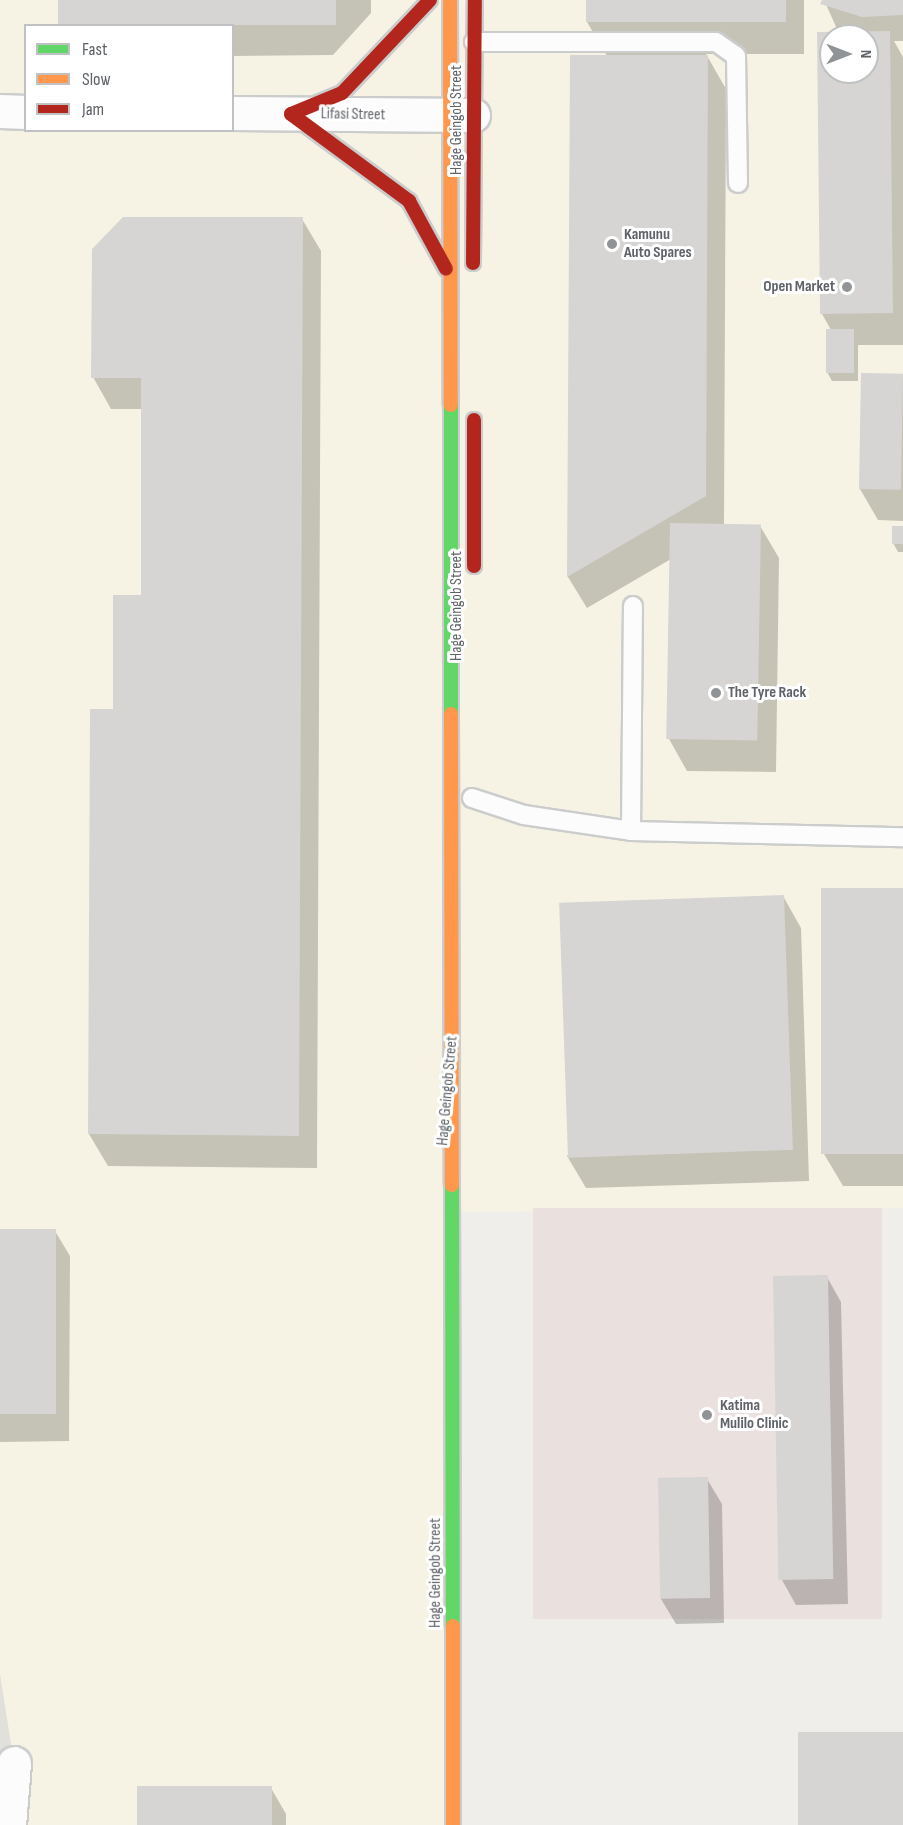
<!DOCTYPE html>
<html>
<head>
<meta charset="utf-8">
<style>
  body { margin:0 }
  #map { position:relative; width:903px; height:1825px; overflow:hidden; background:#efeeea; font-family:"Sofia Sans Condensed",sans-serif }
  div>[style] { position:absolute }
  .commercial>* { inset:0; background:#f7f3e4 }
  .education>* { inset:0; background:#e2e0da }
  .medical>* { inset:0; background:#eae0de; transform-origin:0 0 }
  .shadow>* { inset:0; background:#0003 }
  .building>* { inset:0; background:#d6d5d3; transform-origin:0 0 }
  .roads { filter:drop-shadow(2px 0 #cbcccc) drop-shadow(-2px 0 #cbcccc) drop-shadow(0 2px #cbcccc) drop-shadow(0 -2px #cbcccc) }
  .lane>* { height:18px; margin:-9px; padding:0 9px; transform-origin:9px; border-radius:9px; background:#fdfcfc }
  .street>* { height:33px; margin:-16.5px; padding:0 16.5px; transform-origin:16.5px; border-radius:16.5px; background:#fdfcfc }
  .fast>* { height:14px; margin:-7px; padding:0 7px; transform-origin:7px; border-radius:7px; background:#63d668 }
  .slow>* { height:14px; margin:-7px; padding:0 7px; transform-origin:7px; border-radius:7px; background:#ff974d }
  .jam>* { height:14px; margin:-7px; padding:0 7px; transform-origin:7px; border-radius:7px; background:#b3261e }
  .dots>* { width:16px; height:16px; translate:-50% -50%; box-sizing:border-box; border:3px solid #fff; border-radius:50% }
  span { translate:-50% -50%; white-space:nowrap; text-align:center; line-height:1.15; -webkit-text-stroke:6px #fff; paint-order:stroke }
  .street-label { font-size:16px; color:#5f6368 }
  .poi-label { font-size:16px; color:#5f6368; font-weight:700 }
  .left { translate:0 -50%; text-align:left }
  .right { translate:-100% -50%; text-align:right }
  .legend { position:absolute; left:24px; top:24px; width:210px; height:108px; box-sizing:border-box; background:#fff; border:2px solid #bfc1c3; margin:0; padding:8px 10px; list-style:none; font-size:18px; color:#5f6368 }
  .legend li { display:flex; align-items:center; gap:12px; height:30px }
  .legend b { width:30px; border:2px solid #bfc1c3 }
  .north { position:absolute; left:819px; top:24px; width:60px; height:60px; box-sizing:border-box; background:#fff; border:2px solid #bfc1c3; border-radius:50%; rotate:90deg; font-size:16px; font-weight:700; line-height:24px; text-align:center; color:#5f6368 }
  .north::after { content:''; display:block; margin:auto; width:21px; height:27px; background:#919496; clip-path:polygon(50% 0,100% 100%,50% 72%,0 100%) }
</style>
</head>
<body>
<div id="map">
  <div class="commercial">
    <div style="clip-path:polygon(evenodd,0 0,903px 0,903px 1208px,453px 1212px,453px 1825px,9px 1825px,0 1679px,0 0,26px 26px,232px 26px,232px 130px,26px 130px,26px 26px,0 0,831px 36px,867px 36px,867px 72px,831px 72px,831px 36px)"></div>
  </div>
  <div class="education">
    <div style="clip-path:polygon(0 1674px,14px 1763px,0 1825px)"></div>
  </div>
  <div class="medical">
    <div style="left:882px;top:1208px;width:411px;height:349px;rotate:90deg"></div>
  </div>
  <div class="shadow">
    <div style="clip-path:polygon(59px 0,371px 0,371px 13px,333px 55px,232px 56px,232px 26px,60px 26px)"></div>
    <div style="clip-path:polygon(587px 0,804px 0,804px 54px,706px 54px,726px 89px,724px 526px,760px 526px,779px 558px,776px 772px,687px 771px,669px 739px,671px 559px,587px 608px,568px 577px,572px 56px,607px 56px,587px 22px)"></div>
    <div style="clip-path:polygon(evenodd,824px 0,903px 0,903px 41px,894px 41px,903px 57px,903px 345px,858px 345px,858px 381px,832px 381px,827px 372px,831px 330px,822px 314px,818px 33px,846px 33px,837px 29px,824px 0,831px 36px,867px 36px,867px 72px,831px 72px,831px 36px)"></div>
    <div style="clip-path:polygon(302px 219px,321px 251px,317px 1168px,108px 1166px,89px 1134px,92px 711px,114px 711px,142px 597px,143px 409px,111px 409px,93px 377px)"></div>
    <div style="clip-path:polygon(903px 375px,903px 521px,878px 520px,860px 489px)"></div>
    <div style="clip-path:polygon(903px 528px,903px 552px,898px 552px,893px 543px)"></div>
    <div style="clip-path:polygon(903px 889px,903px 1186px,843px 1186px,824px 1154px)"></div>
    <div style="clip-path:polygon(783px 896px,801px 928px,809px 1181px,586px 1188px,567px 1156px)"></div>
    <div style="clip-path:polygon(0 1230px,55px 1231px,70px 1256px,69px 1441px,0 1442px)"></div>
    <div style="clip-path:polygon(827px 1277px,841px 1302px,848px 1604px,796px 1605px,782px 1580px)"></div>
    <div style="clip-path:polygon(707px 1479px,722px 1504px,724px 1623px,676px 1624px,661px 1599px)"></div>
    <div style="clip-path:polygon(271px 1788px,286px 1814px,286px 1825px,139px 1825px)"></div>
  </div>
  <div class="building">
    <div style="left:58px;top:0;width:278px;height:25px"></div>
    <div style="left:586px;top:0;width:200px;height:22px"></div>
    <div style="clip-path:polygon(822px 0,903px 0,903px 15px,862px 17px,820px 4px)"></div>
    <div style="clip-path:polygon(evenodd,890px 31px,893px 313px,820px 314px,817px 32px,890px 31px,831px 36px,867px 36px,867px 72px,831px 72px,831px 36px)"></div>
    <div style="clip-path:polygon(570px 55px,708px 55px,706px 496px,567px 577px)"></div>
    <div style="clip-path:polygon(123px 217px,303px 217px,299px 1136px,88px 1134px,90px 709px,113px 709px,113px 595px,141px 595px,141px 378px,91px 378px,92px 249px)"></div>
    <div style="left:826px;top:329px;width:28px;height:44px"></div>
    <div style="left:861px;top:373px;width:42px;height:116px;rotate:1deg"></div>
    <div style="left:670px;top:523px;width:91px;height:216px;rotate:1deg"></div>
    <div style="left:892px;top:526px;width:11px;height:18px"></div>
    <div style="left:821px;top:888px;width:82px;height:266px"></div>
    <div style="left:784px;top:895px;width:255px;height:225px;rotate:88deg"></div>
    <div style="left:0;top:1229px;width:56px;height:185px"></div>
    <div style="left:828px;top:1275px;width:304px;height:55px;rotate:89deg"></div>
    <div style="left:708px;top:1477px;width:121px;height:50px;rotate:89deg"></div>
    <div style="left:798px;top:1732px;width:105px;height:93px"></div>
    <div style="left:137px;top:1786px;width:135px;height:39px"></div>
  </div>
  <div class="roads">
    <div class="lane">
      <div style="left:474px;top:42px;width:242px"></div>
      <div style="left:716px;top:42px;width:24px;rotate:35deg"></div>
      <div style="left:736px;top:56px;width:127px;rotate:89.1deg"></div>
      <div style="left:472px;top:798px;width:55px;rotate:18.1deg"></div>
      <div style="left:524px;top:815px;width:108px;rotate:8.5deg"></div>
      <div style="left:631px;top:831px;width:272px;rotate:1.3deg"></div>
      <div style="left:631px;top:831px;width:225px;rotate:-89.5deg"></div>
    </div>
    <div class="street">
      <div style="left:0;top:111px;width:26px;rotate:2deg"></div>
      <div style="left:232px;top:113px;width:241px;rotate:0.5deg"></div>
      <div style="left:9px;top:1825px;width:62px;rotate:-85.4deg"></div>
    </div>
    <div class="fast">
      <div style="left:451px;top:405px;width:309px;rotate:90deg"></div>
      <div style="left:452px;top:1185px;width:441px;rotate:89.9deg"></div>
    </div>
    <div class="slow">
      <div style="left:450px;top:0;width:405px;rotate:89.9deg"></div>
      <div style="left:451px;top:714px;width:471px;rotate:89.9deg"></div>
      <div style="left:453px;top:1626px;width:199px;rotate:90deg"></div>
    </div>
    <div class="jam">
      <div style="left:430px;top:0;width:128px;rotate:133.4deg"></div>
      <div style="left:342px;top:93px;width:55px;rotate:157.6deg"></div>
      <div style="left:291px;top:114px;width:147px;rotate:36.4deg"></div>
      <div style="left:409px;top:201px;width:77px;rotate:61.4deg"></div>
      <div style="left:473px;top:263px;width:263px;rotate:-89.6deg"></div>
      <div style="left:474px;top:420px;width:146px;rotate:90deg"></div>
    </div>
  </div>
  <div class="dots">
    <div style="left:612px;top:244px;background:#919496"></div>
    <div style="left:847px;top:287px;background:#919496"></div>
    <div style="left:716px;top:693px;background:#919496"></div>
    <div style="left:707px;top:1415px;background:#919496"></div>
  </div>
  <div class="street-label">
    <span style="left:353px;top:115px;rotate:1deg">Lifasi Street</span>
    <span style="left:457px;top:120px;rotate:-90deg">Hage Geingob Street</span>
    <span style="left:457px;top:606px;rotate:-90deg">Hage Geingob Street</span>
    <span style="left:448px;top:1091px;rotate:-85deg">Hage Geingob Street</span>
    <span style="left:436px;top:1573px;rotate:-90deg">Hage Geingob Street</span>
  </div>
  <div class="poi-label">
    <span class="left" style="left:624px;top:244px">Kamunu<br>Auto Spares</span>
    <span class="right" style="left:835px;top:287px">Open Market</span>
    <span class="left" style="left:728px;top:693px">The Tyre Rack</span>
    <span class="left" style="left:720px;top:1415px">Katima<br>Mulilo Clinic</span>
  </div>
  <ul class="legend">
  <li><b style="height:8px;background:#63d668"></b>Fast</li>
  <li><b style="height:8px;background:#ff974d"></b>Slow</li>
  <li><b style="height:8px;background:#b3261e"></b>Jam</li>
  </ul>
  <div class="north">N</div>
</div>
</body>
</html>
